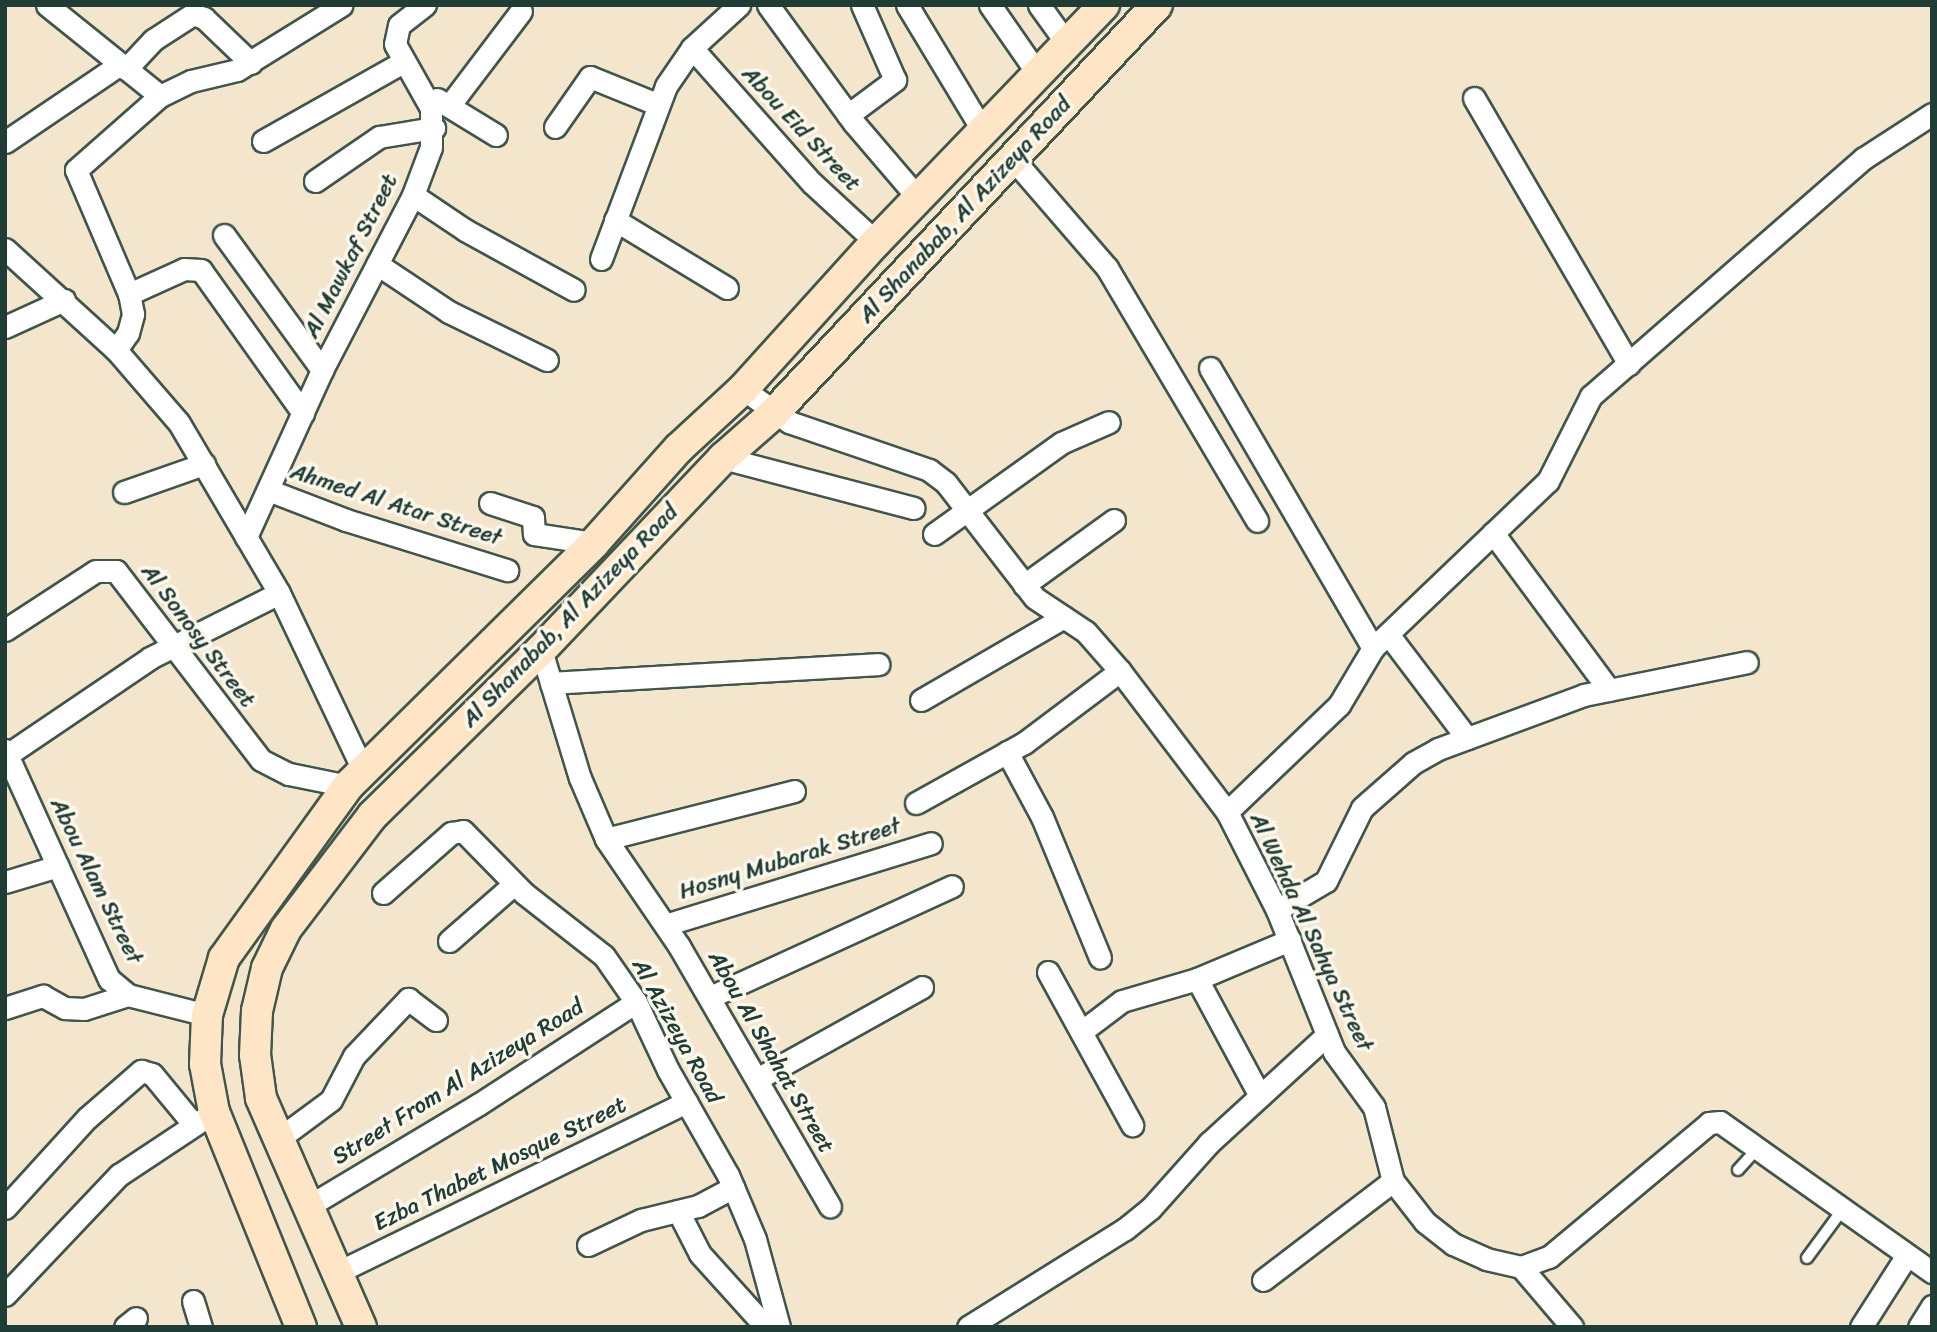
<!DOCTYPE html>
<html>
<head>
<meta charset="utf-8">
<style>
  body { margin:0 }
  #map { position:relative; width:1937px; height:1332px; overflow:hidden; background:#f4e6cd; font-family:Sriracha,sans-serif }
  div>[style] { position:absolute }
  .roads { filter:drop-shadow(2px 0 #3f564b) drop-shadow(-2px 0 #3f564b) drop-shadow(0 2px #3f564b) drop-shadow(0 -2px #3f564b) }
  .lane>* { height:10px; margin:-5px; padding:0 5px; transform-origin:5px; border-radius:5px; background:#fff }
  .street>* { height:21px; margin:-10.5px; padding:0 10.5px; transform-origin:10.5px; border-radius:10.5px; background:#fff }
  .secondary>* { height:30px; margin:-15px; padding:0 15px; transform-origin:15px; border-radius:15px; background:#fee5c5 }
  span { translate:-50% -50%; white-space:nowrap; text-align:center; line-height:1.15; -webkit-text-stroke:7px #fbf7ec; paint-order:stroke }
  .street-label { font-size:23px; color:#1f3d34 }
  .frame { position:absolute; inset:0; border:7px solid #1f3d34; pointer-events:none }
</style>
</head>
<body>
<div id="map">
  <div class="roads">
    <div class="lane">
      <div style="left:1738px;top:1170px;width:30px;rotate:-48deg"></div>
      <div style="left:1807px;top:1258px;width:61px;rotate:-53.7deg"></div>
    </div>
    <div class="street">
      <div style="left:47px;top:5px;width:145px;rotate:38.8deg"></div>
      <div style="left:768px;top:5px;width:146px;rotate:53.9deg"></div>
      <div style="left:854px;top:123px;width:99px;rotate:49.5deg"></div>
      <div style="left:907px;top:5px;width:147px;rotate:58.9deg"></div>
      <div style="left:990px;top:5px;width:84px;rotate:55.2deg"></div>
      <div style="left:1039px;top:5px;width:48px;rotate:54.3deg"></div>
      <div style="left:692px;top:48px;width:181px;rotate:48.4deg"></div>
      <div style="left:812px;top:183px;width:87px;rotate:42.7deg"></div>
      <div style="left:126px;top:69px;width:40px;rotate:-47deg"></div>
      <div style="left:153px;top:40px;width:48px;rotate:-33deg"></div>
      <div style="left:193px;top:14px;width:12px;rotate:20deg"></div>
      <div style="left:204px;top:18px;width:65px;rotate:43.8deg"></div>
      <div style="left:1474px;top:98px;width:308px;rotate:59.8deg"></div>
      <div style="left:437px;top:99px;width:69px;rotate:31.4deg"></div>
      <div style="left:449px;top:106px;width:119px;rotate:-52.8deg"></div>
      <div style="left:848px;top:115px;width:59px;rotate:-36.7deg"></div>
      <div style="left:895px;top:80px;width:82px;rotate:-113.7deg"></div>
      <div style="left:555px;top:127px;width:61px;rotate:-55deg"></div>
      <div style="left:590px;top:77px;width:74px;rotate:22.1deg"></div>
      <div style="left:263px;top:141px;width:161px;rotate:-29.4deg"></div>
      <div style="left:5px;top:142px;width:139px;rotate:-34.1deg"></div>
      <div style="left:1013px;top:159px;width:144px;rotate:49.2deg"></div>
      <div style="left:1107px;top:268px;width:294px;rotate:59.3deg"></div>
      <div style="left:315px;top:181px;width:78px;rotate:-34.5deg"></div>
      <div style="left:379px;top:137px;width:56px;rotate:-9.3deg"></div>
      <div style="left:413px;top:195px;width:63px;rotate:33.9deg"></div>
      <div style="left:465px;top:230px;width:124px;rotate:28.8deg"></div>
      <div style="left:615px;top:220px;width:131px;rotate:31.3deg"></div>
      <div style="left:224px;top:235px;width:167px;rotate:54deg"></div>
      <div style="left:5px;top:249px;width:150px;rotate:42.3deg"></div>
      <div style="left:116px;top:350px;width:96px;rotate:49.2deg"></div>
      <div style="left:179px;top:423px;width:197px;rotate:59.5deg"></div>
      <div style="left:279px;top:593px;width:196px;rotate:64.6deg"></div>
      <div style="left:601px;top:259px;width:185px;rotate:-69.4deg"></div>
      <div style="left:666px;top:86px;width:46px;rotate:-55.6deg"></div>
      <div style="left:692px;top:48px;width:64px;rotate:-42.5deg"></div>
      <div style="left:377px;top:264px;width:87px;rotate:33.7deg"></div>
      <div style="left:449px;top:312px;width:109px;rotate:26.1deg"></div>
      <div style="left:129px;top:294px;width:60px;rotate:-24.4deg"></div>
      <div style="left:184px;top:269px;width:17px;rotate:3deg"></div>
      <div style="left:201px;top:270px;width:176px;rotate:54.5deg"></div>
      <div style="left:5px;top:327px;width:65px;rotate:-24.6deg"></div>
      <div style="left:116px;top:350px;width:21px;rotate:-55deg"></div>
      <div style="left:128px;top:333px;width:20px;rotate:-75deg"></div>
      <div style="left:133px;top:314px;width:20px;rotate:-101deg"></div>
      <div style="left:129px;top:294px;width:135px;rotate:-113.1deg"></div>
      <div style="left:76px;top:170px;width:112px;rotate:-41.4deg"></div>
      <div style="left:160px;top:96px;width:34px;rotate:-26deg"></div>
      <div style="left:191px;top:81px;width:47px;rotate:-13.4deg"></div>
      <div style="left:237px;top:70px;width:123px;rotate:-31.8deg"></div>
      <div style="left:1210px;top:368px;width:324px;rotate:59.8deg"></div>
      <div style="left:743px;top:389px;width:57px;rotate:35.7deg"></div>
      <div style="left:789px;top:422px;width:148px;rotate:18.9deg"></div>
      <div style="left:929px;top:470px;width:21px;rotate:37deg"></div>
      <div style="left:946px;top:483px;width:145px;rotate:52.3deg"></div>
      <div style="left:1035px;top:598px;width:61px;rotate:33.7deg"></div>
      <div style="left:1086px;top:632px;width:52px;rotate:48.9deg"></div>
      <div style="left:1120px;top:671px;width:177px;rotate:52.8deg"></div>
      <div style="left:1227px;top:812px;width:110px;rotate:63deg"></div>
      <div style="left:1277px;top:910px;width:153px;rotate:68.1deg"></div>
      <div style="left:1334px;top:1052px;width:68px;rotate:54deg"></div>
      <div style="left:1374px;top:1107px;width:76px;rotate:75.6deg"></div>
      <div style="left:1393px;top:1181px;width:52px;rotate:52deg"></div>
      <div style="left:1425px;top:1222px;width:36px;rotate:38deg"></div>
      <div style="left:1453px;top:1244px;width:36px;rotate:24deg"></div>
      <div style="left:1486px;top:1259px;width:36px;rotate:13deg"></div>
      <div style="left:1521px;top:1267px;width:30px;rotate:-20deg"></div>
      <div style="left:1549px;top:1257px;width:209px;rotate:-39.9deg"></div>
      <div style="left:1709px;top:1123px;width:11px;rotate:-5deg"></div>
      <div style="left:1720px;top:1122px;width:260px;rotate:35.3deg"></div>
      <div style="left:723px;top:458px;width:197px;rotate:14.7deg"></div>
      <div style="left:268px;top:490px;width:84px;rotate:21deg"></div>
      <div style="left:346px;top:520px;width:169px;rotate:17.3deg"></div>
      <div style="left:124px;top:492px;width:85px;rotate:-19.3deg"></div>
      <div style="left:490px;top:503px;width:45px;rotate:18deg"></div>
      <div style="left:533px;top:517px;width:17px;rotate:87deg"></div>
      <div style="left:534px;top:534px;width:61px;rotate:8.5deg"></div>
      <div style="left:1493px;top:533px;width:195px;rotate:53.5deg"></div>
      <div style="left:934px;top:534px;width:156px;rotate:-35.6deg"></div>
      <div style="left:1061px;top:443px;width:52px;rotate:-23.6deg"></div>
      <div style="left:246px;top:537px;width:183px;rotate:-65.5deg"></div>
      <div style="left:322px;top:370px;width:197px;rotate:-62.5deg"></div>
      <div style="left:413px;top:195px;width:51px;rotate:-69.4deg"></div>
      <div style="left:431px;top:147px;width:39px;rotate:-90deg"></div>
      <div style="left:431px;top:108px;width:73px;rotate:-119.4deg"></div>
      <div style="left:395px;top:44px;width:19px;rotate:-78deg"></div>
      <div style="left:399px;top:25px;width:33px;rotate:-38deg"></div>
      <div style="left:1024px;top:585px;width:111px;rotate:-35.8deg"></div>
      <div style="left:5px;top:630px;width:108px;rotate:-33deg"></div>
      <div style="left:96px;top:571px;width:20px"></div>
      <div style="left:116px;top:571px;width:238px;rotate:52.5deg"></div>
      <div style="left:261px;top:760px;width:31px;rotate:27deg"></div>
      <div style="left:289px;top:774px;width:60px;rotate:11.5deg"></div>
      <div style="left:1388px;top:634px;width:131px;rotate:52.8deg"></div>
      <div style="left:541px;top:650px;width:134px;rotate:73.1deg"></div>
      <div style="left:580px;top:778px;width:66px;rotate:66.9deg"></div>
      <div style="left:606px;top:839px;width:130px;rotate:55.7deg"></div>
      <div style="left:679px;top:946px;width:301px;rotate:59.9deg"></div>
      <div style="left:551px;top:683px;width:328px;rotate:-3.3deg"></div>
      <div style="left:921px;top:700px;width:165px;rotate:-30.1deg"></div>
      <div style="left:5px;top:750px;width:252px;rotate:65.6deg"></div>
      <div style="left:109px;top:979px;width:25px;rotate:40deg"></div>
      <div style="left:128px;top:995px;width:81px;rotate:14.2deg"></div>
      <div style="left:1007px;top:752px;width:74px;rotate:61.7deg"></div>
      <div style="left:1042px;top:817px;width:152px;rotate:67.6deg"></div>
      <div style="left:7px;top:755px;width:173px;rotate:-34.1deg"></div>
      <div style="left:150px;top:658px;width:144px;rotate:-26.7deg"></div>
      <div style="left:916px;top:803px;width:124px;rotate:-29.1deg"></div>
      <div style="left:1024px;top:743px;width:120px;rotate:-36.9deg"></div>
      <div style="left:1227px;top:812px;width:155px;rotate:-43.7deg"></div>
      <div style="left:1339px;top:705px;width:66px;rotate:-59.2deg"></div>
      <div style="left:1373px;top:648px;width:242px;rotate:-43.7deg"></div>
      <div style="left:1548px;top:481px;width:95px;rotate:-63.2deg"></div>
      <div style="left:1591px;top:396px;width:362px;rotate:-41.1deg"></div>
      <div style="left:1864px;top:158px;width:81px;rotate:-32.9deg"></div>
      <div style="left:606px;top:839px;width:194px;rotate:-14.3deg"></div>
      <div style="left:5px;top:882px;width:55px;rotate:-16.8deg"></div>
      <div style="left:383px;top:893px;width:91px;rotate:-41.4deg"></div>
      <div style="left:451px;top:833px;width:12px;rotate:-9deg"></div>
      <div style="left:463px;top:831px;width:88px;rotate:45.5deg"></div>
      <div style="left:525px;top:894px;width:100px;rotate:38.1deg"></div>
      <div style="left:604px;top:956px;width:56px;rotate:55.2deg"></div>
      <div style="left:636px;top:1002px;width:75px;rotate:64.8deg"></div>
      <div style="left:668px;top:1070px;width:121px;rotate:60.3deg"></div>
      <div style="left:728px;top:1175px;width:69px;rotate:67.1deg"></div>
      <div style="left:755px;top:1239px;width:91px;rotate:74.7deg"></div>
      <div style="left:1277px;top:910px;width:57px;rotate:-30.6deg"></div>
      <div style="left:1326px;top:881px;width:81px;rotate:-63.7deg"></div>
      <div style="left:1362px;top:808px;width:68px;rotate:-41.4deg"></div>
      <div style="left:1413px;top:763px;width:29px;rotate:-29deg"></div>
      <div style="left:1438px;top:749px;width:156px;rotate:-20.3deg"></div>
      <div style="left:1584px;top:695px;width:166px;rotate:-11.4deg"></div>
      <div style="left:665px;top:925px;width:278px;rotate:-17.1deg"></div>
      <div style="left:449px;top:941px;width:86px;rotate:-41.2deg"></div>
      <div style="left:1048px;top:972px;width:175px;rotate:61.2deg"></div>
      <div style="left:1197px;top:979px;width:133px;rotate:61.7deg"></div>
      <div style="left:710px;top:997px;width:266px;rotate:-24.6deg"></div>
      <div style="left:5px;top:1008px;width:40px;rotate:-18deg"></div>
      <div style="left:43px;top:996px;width:25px;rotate:29deg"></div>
      <div style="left:65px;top:1008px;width:19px;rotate:3deg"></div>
      <div style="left:84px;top:1009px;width:46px;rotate:-17.7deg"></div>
      <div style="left:1081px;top:1032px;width:51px;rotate:-37.1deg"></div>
      <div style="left:1122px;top:1001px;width:78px;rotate:-16.3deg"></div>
      <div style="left:1197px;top:979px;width:101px;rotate:-22.8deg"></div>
      <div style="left:757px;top:1079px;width:189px;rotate:-29.1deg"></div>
      <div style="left:277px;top:1140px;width:67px;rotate:-36.5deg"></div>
      <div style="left:331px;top:1100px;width:50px;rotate:-62.4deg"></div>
      <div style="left:354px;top:1056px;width:79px;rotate:-46.5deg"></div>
      <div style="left:408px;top:999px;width:35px;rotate:37deg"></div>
      <div style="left:307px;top:1207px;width:200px;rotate:-30.9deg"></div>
      <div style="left:479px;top:1104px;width:187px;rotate:-33deg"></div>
      <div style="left:5px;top:1208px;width:122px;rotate:-47.7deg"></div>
      <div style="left:87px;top:1118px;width:72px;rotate:-41deg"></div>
      <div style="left:141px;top:1071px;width:11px;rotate:15deg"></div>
      <div style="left:152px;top:1074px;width:66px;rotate:50.5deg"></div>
      <div style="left:678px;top:1211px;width:48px;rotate:62.9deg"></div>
      <div style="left:700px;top:1254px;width:98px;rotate:47.9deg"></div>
      <div style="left:588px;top:1245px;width:59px;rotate:-25.3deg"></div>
      <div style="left:641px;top:1220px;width:59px;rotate:-13.8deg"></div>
      <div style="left:698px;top:1206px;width:40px;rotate:-28deg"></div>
      <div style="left:1521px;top:1267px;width:79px;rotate:49.6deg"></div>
      <div style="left:336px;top:1273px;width:390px;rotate:-26deg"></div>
      <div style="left:1263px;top:1280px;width:163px;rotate:-37.3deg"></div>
      <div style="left:5px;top:1295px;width:166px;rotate:-46.5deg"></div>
      <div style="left:119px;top:1175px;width:114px;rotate:-33.6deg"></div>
      <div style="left:193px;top:1301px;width:27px;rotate:73deg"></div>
      <div style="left:125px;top:1327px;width:14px;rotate:-39deg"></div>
      <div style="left:968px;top:1327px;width:185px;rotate:-32deg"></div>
      <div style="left:1125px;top:1229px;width:33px;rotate:-39deg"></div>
      <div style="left:1151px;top:1208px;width:87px;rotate:-48.3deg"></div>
      <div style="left:1209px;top:1143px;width:160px;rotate:-42.5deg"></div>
      <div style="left:1861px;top:1327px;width:85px;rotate:-57.4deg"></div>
      <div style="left:1919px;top:1327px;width:25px;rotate:-58deg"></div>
    </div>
    <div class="secondary">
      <div style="left:301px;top:1327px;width:232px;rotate:-112deg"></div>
      <div style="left:214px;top:1112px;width:49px;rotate:-100.6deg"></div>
      <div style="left:205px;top:1064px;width:49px;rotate:-87.7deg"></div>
      <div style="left:207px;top:1015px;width:59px;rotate:-73.4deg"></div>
      <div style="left:224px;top:958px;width:212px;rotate:-54.2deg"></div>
      <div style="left:348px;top:786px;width:346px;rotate:-44.6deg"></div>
      <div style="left:594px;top:543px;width:127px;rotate:-48.2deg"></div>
      <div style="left:679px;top:448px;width:87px;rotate:-42.7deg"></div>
      <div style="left:743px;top:389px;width:198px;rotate:-47.9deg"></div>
      <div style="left:876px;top:242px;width:329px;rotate:-46.1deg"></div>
      <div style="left:361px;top:1327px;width:250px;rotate:-113.6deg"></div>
      <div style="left:261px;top:1098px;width:43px;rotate:-97.9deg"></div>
      <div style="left:255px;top:1055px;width:44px;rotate:-87.4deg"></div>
      <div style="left:257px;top:1011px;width:44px;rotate:-76.9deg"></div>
      <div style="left:267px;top:968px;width:43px;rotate:-64deg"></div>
      <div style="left:286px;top:929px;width:143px;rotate:-52.7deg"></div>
      <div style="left:373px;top:815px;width:235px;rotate:-44.5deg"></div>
      <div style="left:541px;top:650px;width:265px;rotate:-46.5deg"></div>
      <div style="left:723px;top:458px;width:67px;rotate:-41.3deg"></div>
      <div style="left:773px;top:414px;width:561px;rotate:-46.81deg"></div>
    </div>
  </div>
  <div class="street-label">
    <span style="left:801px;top:129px;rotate:47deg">Abou Eid Street</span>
    <span style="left:965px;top:210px;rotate:-47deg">Al Shanabab, Al Azizeya Road</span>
    <span style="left:351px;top:256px;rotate:-63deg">Al Mawkaf Street</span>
    <span style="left:396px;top:505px;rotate:18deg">Ahmed Al Atar Street</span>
    <span style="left:570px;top:616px;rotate:-46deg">Al Shanabab, Al Azizeya Road</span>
    <span style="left:198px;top:636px;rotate:53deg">Al Sonosy Street</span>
    <span style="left:790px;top:859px;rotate:-17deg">Hosny Mubarak Street</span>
    <span style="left:96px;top:881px;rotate:64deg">Abou Alam Street</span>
    <span style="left:1311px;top:932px;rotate:65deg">Al Wehda Al Sahya Street</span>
    <span style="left:677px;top:1031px;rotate:61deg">Al Azizeya Road</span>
    <span style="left:771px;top:1052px;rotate:60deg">Abou Al Shahat Street</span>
    <span style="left:458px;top:1082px;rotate:-32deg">Street From Al Azizeya Road</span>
    <span style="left:500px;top:1164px;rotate:-26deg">Ezba Thabet Mosque Street</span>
  </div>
  <div class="frame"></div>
</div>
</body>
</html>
